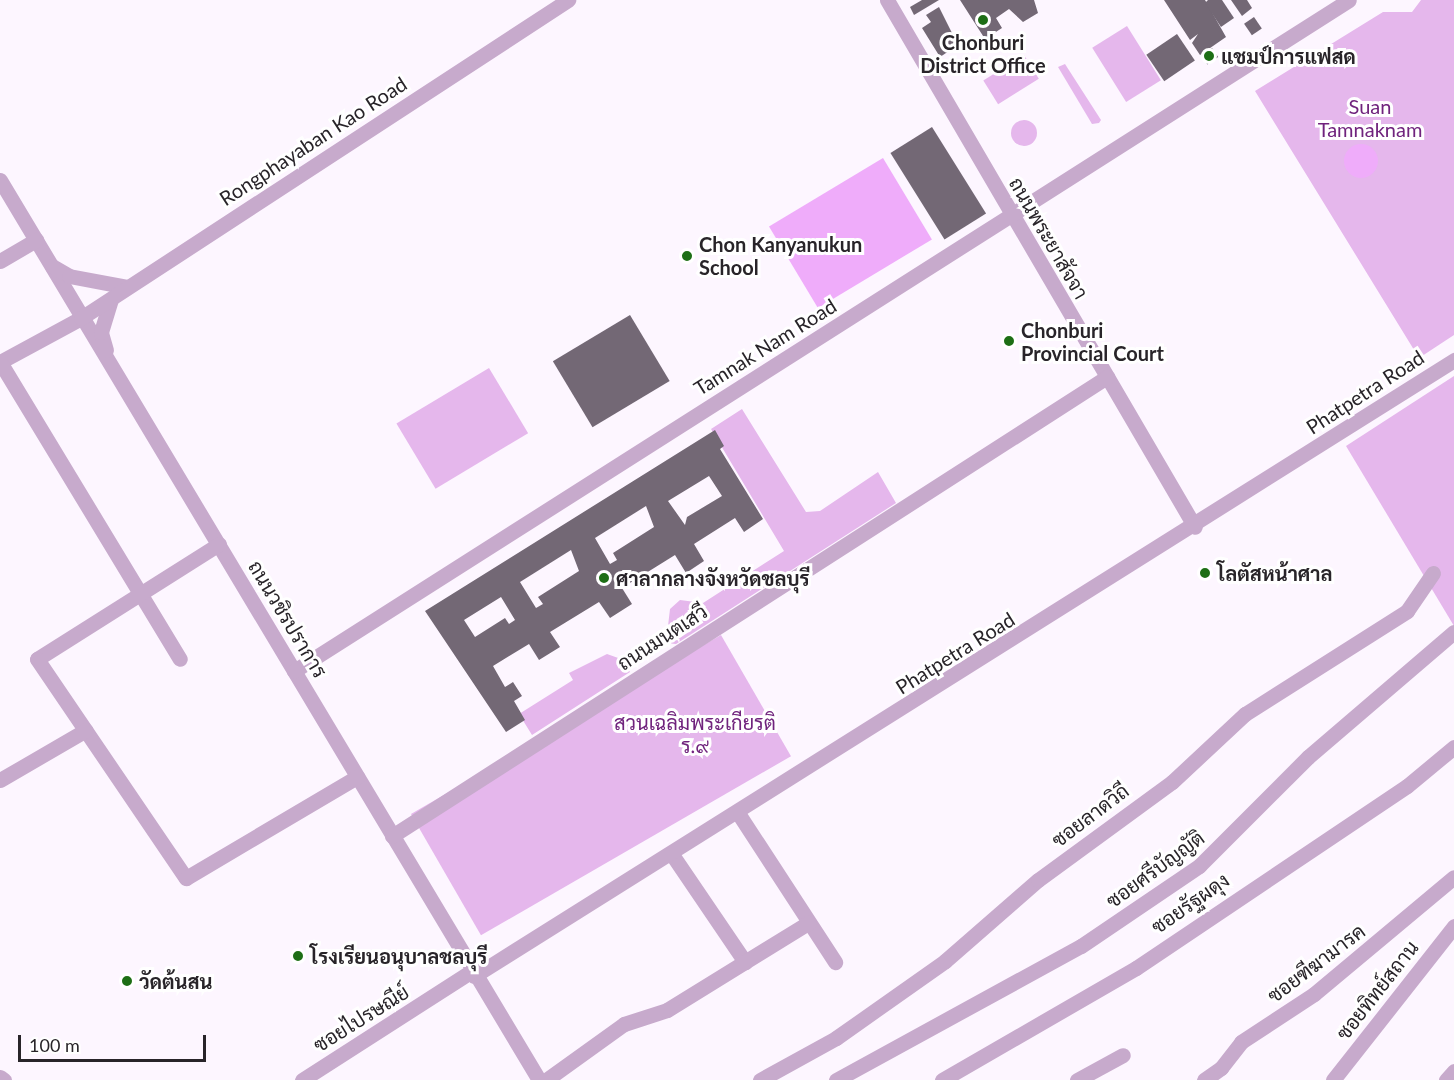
<!DOCTYPE html>
<html>
<head>
<meta charset="utf-8">
<style>
  body { margin:0 }
  #map { position:relative; width:1454px; height:1080px; overflow:hidden; background:#fdf6ff; font-family:Lato,Sarabun,sans-serif }
  div>[style] { position:absolute }
  .green>* { inset:0; background:#e5b7ec; transform-origin:0 0 }
  .round { border-radius:50% }
  .water>* { inset:0; background:#efacfa; transform-origin:0 0 }
  .building>* { inset:0; background:#736875; transform-origin:0 0 }
  .minor>* { height:15px; margin:-7.5px; padding:0 7.5px; transform-origin:7.5px; border-radius:7.5px; background:#c7aacc }
  .dots>* { width:16px; height:16px; translate:-50% -50%; box-sizing:border-box; border:3px solid #fff; border-radius:50% }
  span { translate:-50% -50%; white-space:nowrap; text-align:center; line-height:1.15; -webkit-text-stroke:6px #fff; paint-order:stroke }
  .poi-label { font-size:20px; color:#282429; font-weight:700 }
  .left { translate:0 -50%; text-align:left }
  .park-label { font-size:20px; color:#70237d }
  .street-label { font-size:20px; color:#282429 }
  .scale { position:absolute; left:18px; top:1035px; width:188px; height:27px; box-sizing:border-box; border:3px solid #282429; border-top:0; padding-left:8px; font-size:18px; line-height:21px; white-space:nowrap; color:#282429; -webkit-text-stroke:4px #fff; paint-order:stroke }
</style>
</head>
<body>
<div id="map">
  <div class="green">
    <div style="clip-path:polygon(1421px 0,1454px 0,1454px 335px,1419px 358px,1255px 91px,1383px 12px,1412px 12px)"></div>
    <div style="left:1127px;top:26px;width:64px;height:41px;rotate:58deg"></div>
    <div style="left:1024px;top:55px;width:28px;height:48px;rotate:58deg"></div>
    <div style="clip-path:polygon(1065px 64px,1101px 120px,1099px 123px,1092px 124px,1058px 67px)"></div>
    <div class="round" style="left:1011px;top:120px;width:26px;height:26px"></div>
    <div style="left:489px;top:368px;width:76px;height:108px;rotate:59deg"></div>
    <div style="clip-path:polygon(1454px 376px,1454px 626px,1346px 446px)"></div>
    <div style="clip-path:polygon(742px 409px,806px 512px,820px 511px,878px 472px,896px 503px,676px 644px,666px 643px,670px 609px,680px 600px,703px 603px,784px 551px,711px 429px)"></div>
    <div style="left:721px;top:635px;width:140px;height:358px;rotate:60deg"></div>
    <div style="clip-path:polygon(607px 654px,621px 659px,630px 672px,532px 735px,519px 714px,573px 680px,569px 673px)"></div>
  </div>
  <div class="water">
    <div class="round" style="left:1344px;top:144px;width:34px;height:34px"></div>
    <div style="left:883px;top:158px;width:95px;height:133px;rotate:59deg"></div>
  </div>
  <div class="building">
    <div style="clip-path:polygon(922px 0,939px 0,914px 15px,910px 7px)"></div>
    <div style="clip-path:polygon(960px 0,1034px 0,1038px 13px,1023px 22px,1009px 9px,996px 18px,1002px 28px,985px 39px)"></div>
    <div style="clip-path:polygon(1164px 0,1205px 0,1226px 37px,1200px 55px,1192px 43px,1198px 34px,1190px 40px)"></div>
    <div style="clip-path:polygon(1208px 0,1222px 0,1234px 18px,1221px 27px,1205px 3px)"></div>
    <div style="clip-path:polygon(1231px 0,1247px 0,1252px 8px,1242px 16px)"></div>
    <div style="clip-path:polygon(939px 7px,958px 45px,940px 57px,922px 28px,931px 22px,926px 15px)"></div>
    <div style="left:1254px;top:17px;width:14px;height:12px;rotate:56deg"></div>
    <div style="left:1177px;top:34px;width:32px;height:37px;rotate:56deg"></div>
    <div style="left:1212px;top:48px;width:11px;height:13px;rotate:56deg"></div>
    <div style="left:932px;top:127px;width:102px;height:49px;rotate:58deg"></div>
    <div style="left:630px;top:315px;width:77px;height:90px;rotate:59deg"></div>
    <div style="clip-path:polygon(evenodd,715px 430px,724px 446px,720px 449px,763px 519px,744px 532px,735px 518px,694px 544px,704px 561px,686px 573px,675px 555px,622px 588px,632px 604px,610px 618px,599px 602px,550px 632px,560px 647px,539px 660px,529px 644px,493px 666px,505px 687px,513px 682px,522px 696px,514px 701px,525px 720px,506px 732px,425px 611px,715px 430px,709px 476px,722px 496px,687px 517px,685px 525px,668px 501px,709px 476px,715px 430px,646px 506px,654px 527px,613px 553px,617px 560px,610px 564px,595px 538px,646px 506px,715px 430px,571px 550px,579px 571px,538px 597px,543px 604px,536px 608px,520px 582px,571px 550px,715px 430px,501px 597px,515px 620px,509px 624px,505px 618px,475px 637px,464px 620px,501px 597px)"></div>
  </div>
  <div class="minor">
    <div style="left:887px;top:0;width:610px;rotate:59.7deg"></div>
    <div style="left:0;top:180px;width:1049px;rotate:59.08deg"></div>
    <div style="left:0;top:261px;width:42px;rotate:-30.3deg"></div>
    <div style="left:52px;top:266px;width:20px;rotate:30deg"></div>
    <div style="left:69px;top:276px;width:59px;rotate:10.7deg"></div>
    <div style="left:106px;top:350px;width:19px;rotate:-106deg"></div>
    <div style="left:101px;top:332px;width:34px;rotate:-73deg"></div>
    <div style="left:0;top:362px;width:92px;rotate:-28.5deg"></div>
    <div style="left:81px;top:318px;width:582px;rotate:-33.14deg"></div>
    <div style="left:0;top:362px;width:347px;rotate:58.8deg"></div>
    <div style="left:219px;top:544px;width:215px;rotate:147.7deg"></div>
    <div style="left:37px;top:659px;width:265px;rotate:55.8deg"></div>
    <div style="left:186px;top:878px;width:199px;rotate:-30.6deg"></div>
    <div style="left:294px;top:671px;width:1250px;rotate:-32.46deg"></div>
    <div style="left:0;top:780px;width:99px;rotate:-30.2deg"></div>
    <div style="left:738px;top:813px;width:178px;rotate:56.9deg"></div>
    <div style="left:392px;top:836px;width:850px;rotate:-32.7deg"></div>
    <div style="left:671px;top:853px;width:132px;rotate:55.8deg"></div>
    <div style="left:474px;top:976px;width:1158px;rotate:-32.15deg"></div>
    <div style="left:0;top:1077px;width:5px;rotate:37deg"></div>
    <div style="left:302px;top:1080px;width:202px;rotate:-32.7deg"></div>
    <div style="left:546px;top:1080px;width:96px;rotate:-35.7deg"></div>
    <div style="left:624px;top:1024px;width:45px;rotate:-18deg"></div>
    <div style="left:667px;top:1010px;width:166px;rotate:-31.7deg"></div>
    <div style="left:760px;top:1080px;width:87px;rotate:-28.9deg"></div>
    <div style="left:836px;top:1038px;width:133px;rotate:-35.2deg"></div>
    <div style="left:945px;top:961px;width:123px;rotate:-41.1deg"></div>
    <div style="left:1038px;top:880px;width:166px;rotate:-36.2deg"></div>
    <div style="left:1172px;top:782px;width:100px;rotate:-43deg"></div>
    <div style="left:1245px;top:714px;width:192px;rotate:-32.4deg"></div>
    <div style="left:1407px;top:611px;width:46px;rotate:-55.6deg"></div>
    <div style="left:836px;top:1080px;width:279px;rotate:-28.7deg"></div>
    <div style="left:1081px;top:946px;width:143px;rotate:-34.1deg"></div>
    <div style="left:1199px;top:866px;width:154px;rotate:-45deg"></div>
    <div style="left:1308px;top:757px;width:192px;rotate:-40.6deg"></div>
    <div style="left:942px;top:1080px;width:224px;rotate:-30deg"></div>
    <div style="left:1136px;top:968px;width:326px;rotate:-33.9deg"></div>
    <div style="left:1407px;top:786px;width:61px;rotate:-39.7deg"></div>
    <div style="left:1077px;top:1080px;width:52px;rotate:-28.5deg"></div>
    <div style="left:1204px;top:1080px;width:21px;rotate:-35deg"></div>
    <div style="left:1221px;top:1068px;width:33px;rotate:-52deg"></div>
    <div style="left:1241px;top:1042px;width:87px;rotate:-33.3deg"></div>
    <div style="left:1314px;top:994px;width:182px;rotate:-39.9deg"></div>
    <div style="left:1333px;top:1080px;width:196px;rotate:-51.8deg"></div>
    <div style="left:1446px;top:1080px;width:12px;rotate:-48deg"></div>
  </div>
  <div class="dots">
    <div style="left:983px;top:20px;background:#1d6e15"></div>
    <div style="left:1209px;top:56px;background:#1d6e15"></div>
    <div style="left:687px;top:256px;background:#1d6e15"></div>
    <div style="left:1009px;top:341px;background:#1d6e15"></div>
    <div style="left:1205px;top:573px;background:#1d6e15"></div>
    <div style="left:604px;top:578px;background:#1d6e15"></div>
    <div style="left:298px;top:956px;background:#1d6e15"></div>
    <div style="left:127px;top:981px;background:#1d6e15"></div>
  </div>
  <div class="poi-label">
    <span style="left:983px;top:54px">Chonburi<br>District Office</span>
    <span class="left" style="left:1221px;top:56px">แชมป์การแฟสด</span>
    <span class="left" style="left:699px;top:256px">Chon Kanyanukun<br>School</span>
    <span class="left" style="left:1021px;top:342px">Chonburi<br>Provincial Court</span>
    <span class="left" style="left:1217px;top:573px">โลตัสหน้าศาล</span>
    <span class="left" style="left:616px;top:578px">ศาลากลางจังหวัดชลบุรี</span>
    <span class="left" style="left:310px;top:956px">โรงเรียนอนุบาลชลบุรี</span>
    <span class="left" style="left:139px;top:981px">วัดต้นสน</span>
  </div>
  <div class="park-label">
    <span style="left:1370px;top:118px">Suan<br>Tamnaknam</span>
    <span style="left:695px;top:734px">สวนเฉลิมพระเกียรติ<br>ร.๙</span>
  </div>
  <div class="street-label">
    <span style="left:313px;top:141px;rotate:-33deg">Rongphayaban Kao Road</span>
    <span style="left:1049px;top:238px;rotate:60deg">ถนนพระยาสัจจา</span>
    <span style="left:765px;top:347px;rotate:-32deg">Tamnak Nam Road</span>
    <span style="left:1365px;top:392px;rotate:-33deg">Phatpetra Road</span>
    <span style="left:288px;top:619px;rotate:59deg">ถนนวชิรปราการ</span>
    <span style="left:662px;top:637px;rotate:-33deg">ถนนมนตเสวี</span>
    <span style="left:955px;top:653px;rotate:-32deg">Phatpetra Road</span>
    <span style="left:1090px;top:815px;rotate:-37deg">ซอยลาดวิถี</span>
    <span style="left:1155px;top:869px;rotate:-36deg">ซอยศรีบัญญัติ</span>
    <span style="left:1190px;top:903px;rotate:-35deg">ซอยรัฐผดุง</span>
    <span style="left:1316px;top:963px;rotate:-37deg">ซอยฑีฆามารค</span>
    <span style="left:1377px;top:990px;rotate:-52deg">ซอยทิทย์สถาน</span>
    <span style="left:361px;top:1018px;rotate:-32deg">ซอยไปรษณีย์</span>
  </div>
  <div class="scale">100 m</div>
</div>
</body>
</html>
